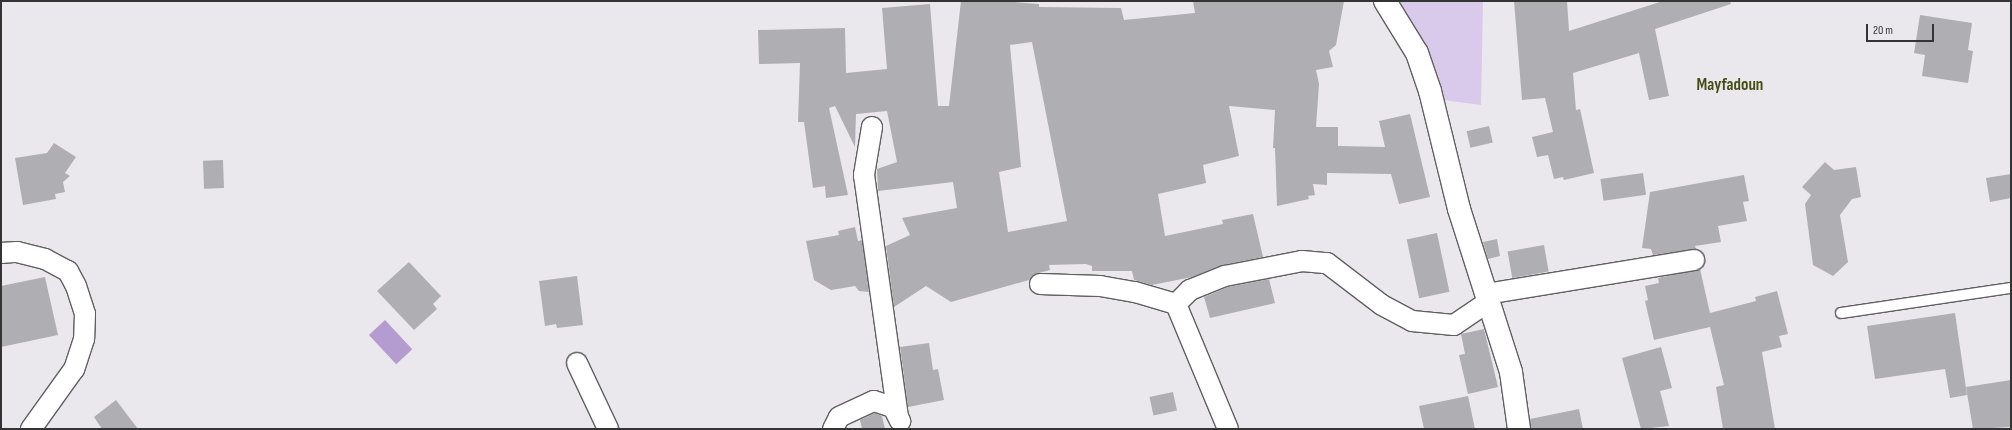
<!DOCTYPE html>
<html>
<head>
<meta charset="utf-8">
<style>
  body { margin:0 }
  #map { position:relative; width:2012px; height:430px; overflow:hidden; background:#eae8ed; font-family:"Sofia Sans Condensed",sans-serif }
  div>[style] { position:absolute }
  .green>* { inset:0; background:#d9caec }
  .water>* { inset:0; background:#b49cd0; transform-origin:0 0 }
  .building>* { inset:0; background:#afaeb2; transform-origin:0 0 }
  .roads { filter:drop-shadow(1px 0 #615f63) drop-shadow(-1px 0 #615f63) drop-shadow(0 1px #615f63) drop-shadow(0 -1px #615f63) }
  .service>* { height:10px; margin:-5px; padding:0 5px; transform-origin:5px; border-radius:5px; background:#fff }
  .minor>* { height:20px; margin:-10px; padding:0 10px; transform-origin:10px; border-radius:10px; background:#fff }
  .tertiary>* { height:22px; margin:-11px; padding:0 11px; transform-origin:11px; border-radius:11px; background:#fff }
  span { translate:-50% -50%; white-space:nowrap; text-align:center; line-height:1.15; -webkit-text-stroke:3px #eae8ed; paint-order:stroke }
  .quarter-label { font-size:17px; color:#454e15; font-weight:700 }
  .frame { position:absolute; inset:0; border:2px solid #353435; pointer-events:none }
  .scale { position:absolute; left:1866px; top:24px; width:68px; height:18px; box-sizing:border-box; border:2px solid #353435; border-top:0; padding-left:5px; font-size:12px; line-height:14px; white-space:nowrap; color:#353435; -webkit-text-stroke:3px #eae8ed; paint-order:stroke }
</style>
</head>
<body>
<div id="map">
  <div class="green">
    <div style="clip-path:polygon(1392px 1px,1483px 1px,1481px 105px,1443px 100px)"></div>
  </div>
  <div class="water">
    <div style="left:385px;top:320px;width:40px;height:22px;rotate:47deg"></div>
  </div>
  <div class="building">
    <div style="clip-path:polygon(evenodd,961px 1px,1002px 1px,1039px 4px,1039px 7px,1121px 8px,1124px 20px,1195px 13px,1193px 1px,1344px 1px,1336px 45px,1329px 51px,1333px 67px,1316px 70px,1319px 84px,1316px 127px,1338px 127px,1338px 146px,1385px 147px,1379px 121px,1410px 114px,1430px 197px,1399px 204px,1391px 174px,1327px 173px,1327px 185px,1313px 184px,1315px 195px,1308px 196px,1309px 199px,1277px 206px,1275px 148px,1273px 148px,1275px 110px,1229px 106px,1239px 156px,1203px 165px,1206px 183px,1158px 194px,1165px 236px,1223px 224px,1222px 220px,1253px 214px,1263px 257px,1223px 265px,1192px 277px,1152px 285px,1134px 280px,1132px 271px,1092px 271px,1092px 266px,1086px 264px,1049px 265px,1050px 270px,1035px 274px,1029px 280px,951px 302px,926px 286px,894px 307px,886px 246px,910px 235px,902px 218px,957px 208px,953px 182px,878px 191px,877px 169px,897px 162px,887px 111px,856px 114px,855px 147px,835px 106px,829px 108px,848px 195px,826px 198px,825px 186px,813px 188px,804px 122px,798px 122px,800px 63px,759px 64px,758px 30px,845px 28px,846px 73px,887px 69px,882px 8px,930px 4px,938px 106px,949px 106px,961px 1px,1032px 42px,1067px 221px,1008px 232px,999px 172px,1021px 167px,1010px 45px,1032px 42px)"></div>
    <div style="clip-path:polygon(1514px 1px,1567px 1px,1569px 31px,1663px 1px,1730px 1px,1731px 4px,1655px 29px,1669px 96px,1649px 100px,1639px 53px,1573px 73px,1576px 110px,1580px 109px,1594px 173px,1564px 180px,1563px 177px,1554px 179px,1548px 155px,1537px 157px,1532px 137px,1553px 132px,1545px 98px,1522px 100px)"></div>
    <div style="clip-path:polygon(1920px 15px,1972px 23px,1968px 50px,1973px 51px,1968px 83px,1922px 76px,1925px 55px,1914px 53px)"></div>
    <div style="left:1489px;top:126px;width:17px;height:23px;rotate:77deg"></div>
    <div style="clip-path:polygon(54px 143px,76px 157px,65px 173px,70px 176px,63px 182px,65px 192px,55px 194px,56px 199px,23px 205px,15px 158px,47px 153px)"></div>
    <div style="left:223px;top:160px;width:28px;height:20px;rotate:88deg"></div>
    <div style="clip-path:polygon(1825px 162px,1834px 170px,1856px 167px,1861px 197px,1852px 199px,1840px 215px,1848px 262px,1833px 276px,1813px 265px,1805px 204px,1811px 195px,1802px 187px)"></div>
    <div style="left:1643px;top:173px;width:22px;height:43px;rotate:82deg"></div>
    <div style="clip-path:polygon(2011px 174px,2011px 198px,1990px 202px,1986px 178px)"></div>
    <div style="clip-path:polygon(1744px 175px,1749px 201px,1743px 202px,1747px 221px,1718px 226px,1721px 242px,1695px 246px,1696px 249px,1653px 255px,1651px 249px,1642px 248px,1650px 192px)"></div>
    <div style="clip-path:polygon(855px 227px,858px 241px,862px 240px,869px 292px,859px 291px,855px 286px,831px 290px,814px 280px,806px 241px,839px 235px,838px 231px)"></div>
    <div style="left:1437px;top:233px;width:60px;height:31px;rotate:78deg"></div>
    <div style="clip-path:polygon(1497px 239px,1500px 256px,1488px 259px,1483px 242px)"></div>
    <div style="left:1544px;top:245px;width:27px;height:37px;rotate:80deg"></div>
    <div style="clip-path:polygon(409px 262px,441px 296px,433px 304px,437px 309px,414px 330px,377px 291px)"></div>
    <div style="clip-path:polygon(1700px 269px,1710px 313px,1756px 301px,1755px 297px,1777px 291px,1788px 334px,1779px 336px,1782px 347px,1762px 352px,1775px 429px,1723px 429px,1716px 387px,1724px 385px,1710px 327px,1654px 340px,1645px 301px,1648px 300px,1645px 286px,1659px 283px,1658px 278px)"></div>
    <div style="clip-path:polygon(577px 276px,583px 325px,557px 328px,556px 324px,545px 326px,539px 281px)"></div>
    <div style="clip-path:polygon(45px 277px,58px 335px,1px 347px,1px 286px)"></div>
    <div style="clip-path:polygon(1269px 279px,1275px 303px,1210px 318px,1204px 297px,1228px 287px)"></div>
    <div style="clip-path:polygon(1955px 313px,1967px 395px,1950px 398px,1945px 369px,1875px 379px,1867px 326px)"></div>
    <div style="clip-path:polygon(1484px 329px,1498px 387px,1468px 394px,1459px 355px,1465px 354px,1461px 334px)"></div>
    <div style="clip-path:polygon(929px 343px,933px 370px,938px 369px,944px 400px,908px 407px,900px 347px)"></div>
    <div style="clip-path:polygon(1661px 347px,1672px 388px,1660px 391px,1669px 426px,1641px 429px,1622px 358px)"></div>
    <div style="clip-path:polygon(2011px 380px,2011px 427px,1973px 429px,1966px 387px)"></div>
    <div style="left:1173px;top:392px;width:19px;height:24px;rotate:78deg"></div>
    <div style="clip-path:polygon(1468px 396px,1475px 429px,1424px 429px,1419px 406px)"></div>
    <div style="clip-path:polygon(116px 400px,138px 429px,102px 429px,94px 417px)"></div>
    <div style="clip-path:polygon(1579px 409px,1583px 429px,1531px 429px,1530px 419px)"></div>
    <div style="clip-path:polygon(875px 413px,882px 416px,885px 429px,862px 429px,860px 420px)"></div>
  </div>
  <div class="roads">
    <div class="service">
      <div style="left:1841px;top:313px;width:172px;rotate:-8.4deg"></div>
    </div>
    <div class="minor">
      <div style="left:872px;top:127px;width:49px;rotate:99.5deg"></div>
      <div style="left:864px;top:175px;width:243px;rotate:82deg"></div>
      <div style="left:1px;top:253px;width:16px;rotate:-4deg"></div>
      <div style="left:17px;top:252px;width:29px;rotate:14deg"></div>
      <div style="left:45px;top:259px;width:26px;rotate:28deg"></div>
      <div style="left:68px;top:271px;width:17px;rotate:62deg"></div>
      <div style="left:76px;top:286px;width:29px;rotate:72deg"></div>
      <div style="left:85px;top:314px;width:25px;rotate:92deg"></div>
      <div style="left:84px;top:339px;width:32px;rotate:108deg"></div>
      <div style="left:74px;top:369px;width:74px;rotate:125.6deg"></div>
      <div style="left:1040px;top:284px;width:60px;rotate:1.9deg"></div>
      <div style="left:1100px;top:286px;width:36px;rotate:10deg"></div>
      <div style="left:1135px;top:292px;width:43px;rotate:16.3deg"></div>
      <div style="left:1486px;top:294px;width:211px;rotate:-9.3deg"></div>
      <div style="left:577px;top:363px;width:73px;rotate:64.8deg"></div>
      <div style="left:833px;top:429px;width:13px;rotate:-63deg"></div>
      <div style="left:839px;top:417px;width:38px;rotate:-25deg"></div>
      <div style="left:874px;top:401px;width:20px;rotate:18deg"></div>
      <div style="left:893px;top:407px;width:16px;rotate:63deg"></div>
      <div style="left:1228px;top:429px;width:135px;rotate:-112.6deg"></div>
      <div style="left:1176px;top:304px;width:20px;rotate:-45deg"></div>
      <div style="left:1190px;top:290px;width:38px;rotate:-22deg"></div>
      <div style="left:1225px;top:276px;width:78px;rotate:-11deg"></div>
      <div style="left:1302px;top:261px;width:25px;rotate:5deg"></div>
      <div style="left:1327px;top:263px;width:69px;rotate:37.4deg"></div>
      <div style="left:1382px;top:305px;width:34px;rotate:28deg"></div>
      <div style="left:1412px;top:321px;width:42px;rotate:5.4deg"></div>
      <div style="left:1454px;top:325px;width:41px;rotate:-34.1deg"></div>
    </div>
    <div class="tertiary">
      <div style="left:1385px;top:1px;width:61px;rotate:58.4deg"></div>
      <div style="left:1417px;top:53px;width:40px;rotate:71.1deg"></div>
      <div style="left:1430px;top:91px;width:122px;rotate:76.2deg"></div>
      <div style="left:1459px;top:209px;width:171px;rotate:72.3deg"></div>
      <div style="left:1511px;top:372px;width:58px;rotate:82deg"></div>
    </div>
  </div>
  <div class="quarter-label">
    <span style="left:1730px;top:86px">Mayfadoun</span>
  </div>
  <div class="frame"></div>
  <div class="scale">20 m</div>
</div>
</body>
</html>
